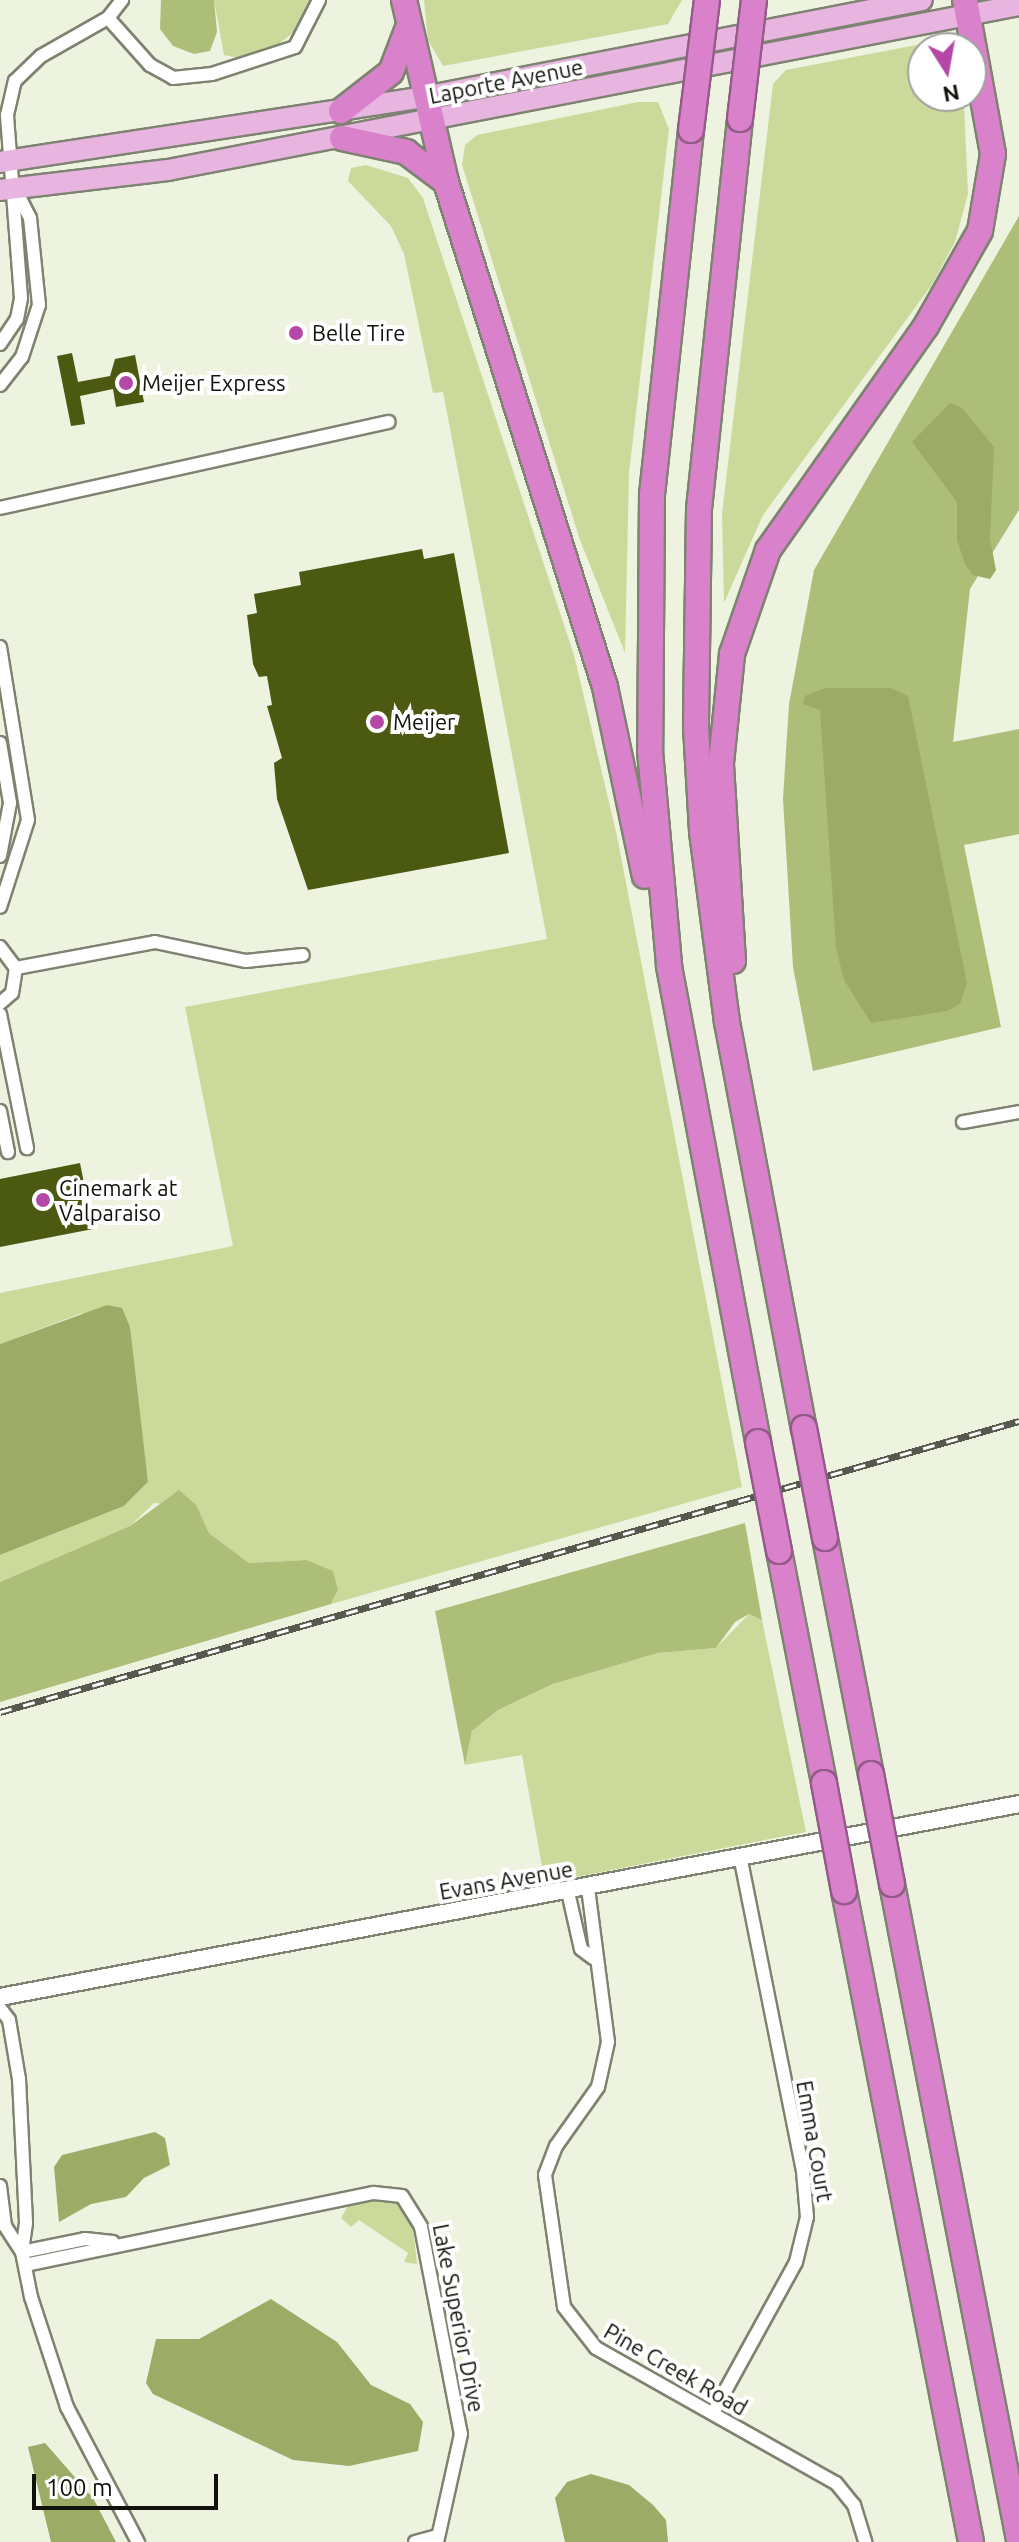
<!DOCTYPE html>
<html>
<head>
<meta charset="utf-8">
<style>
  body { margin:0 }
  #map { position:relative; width:1019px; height:2542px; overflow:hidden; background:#edf3df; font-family:Ubuntu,sans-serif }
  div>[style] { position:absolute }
  .green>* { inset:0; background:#cbda9a }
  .forest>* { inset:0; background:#adbe78 }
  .water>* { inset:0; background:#9cac67 }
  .building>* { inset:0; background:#4c5911 }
  .roads { filter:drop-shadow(2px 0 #7e8371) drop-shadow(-2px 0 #7e8371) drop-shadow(0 2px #7e8371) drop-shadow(0 -2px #7e8371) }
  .minor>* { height:12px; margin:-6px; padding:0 6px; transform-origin:6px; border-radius:6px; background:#fff }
  .tertiary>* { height:16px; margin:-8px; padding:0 8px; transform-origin:8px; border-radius:8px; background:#fff }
  .primary>* { height:20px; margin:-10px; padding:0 10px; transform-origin:10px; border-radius:10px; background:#e8b4e0 }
  .motorway>* { height:24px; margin:-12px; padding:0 12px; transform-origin:12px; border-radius:12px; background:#d982cb }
  .rail>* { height:7px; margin-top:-3.5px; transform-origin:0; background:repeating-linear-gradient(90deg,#fff 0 12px,#56594e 0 24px); box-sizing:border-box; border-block:2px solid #56594e }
  .bridges { filter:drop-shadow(2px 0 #935b88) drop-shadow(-2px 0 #935b88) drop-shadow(0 2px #935b88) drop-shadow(0 -2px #935b88) }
  .motorway-bridge>* { height:24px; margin:-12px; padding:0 12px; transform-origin:12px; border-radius:12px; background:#d982cb }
  .dots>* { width:22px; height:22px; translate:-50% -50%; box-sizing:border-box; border:4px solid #fff; border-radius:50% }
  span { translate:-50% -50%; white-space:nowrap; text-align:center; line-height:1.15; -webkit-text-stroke:8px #fff; paint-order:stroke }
  .street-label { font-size:22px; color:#10120b }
  .poi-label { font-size:22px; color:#10120b }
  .left { translate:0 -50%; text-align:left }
  .north { position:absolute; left:907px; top:32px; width:80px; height:80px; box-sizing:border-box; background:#fff; border:2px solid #9fa09d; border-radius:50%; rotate:169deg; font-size:22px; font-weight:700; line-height:32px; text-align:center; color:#10120b }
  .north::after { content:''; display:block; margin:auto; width:28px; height:36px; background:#b548a7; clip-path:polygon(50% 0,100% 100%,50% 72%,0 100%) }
  .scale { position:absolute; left:32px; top:2474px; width:186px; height:36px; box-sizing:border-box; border:4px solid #10120b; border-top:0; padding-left:10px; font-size:24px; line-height:28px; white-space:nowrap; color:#10120b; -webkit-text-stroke:6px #fff; paint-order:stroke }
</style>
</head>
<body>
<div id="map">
  <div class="green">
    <div style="clip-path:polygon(214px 0,309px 0,296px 30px,273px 49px,239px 58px,224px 55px)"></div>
    <div style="clip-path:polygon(424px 0,682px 0,668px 24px,443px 66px,428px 40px)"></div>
    <div style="clip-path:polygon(927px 43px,945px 48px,923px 48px,923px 96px,962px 96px,964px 104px,968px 194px,955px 242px,931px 286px,763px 515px,724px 603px,722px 514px,773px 84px,786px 70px)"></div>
    <div style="clip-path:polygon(638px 102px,658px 102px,669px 129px,629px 473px,625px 653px,580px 540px,462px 165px,465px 145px,477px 135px)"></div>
    <div style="clip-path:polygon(366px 165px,408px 178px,423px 198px,574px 655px,617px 836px,742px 1487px,331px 1604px,338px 1590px,306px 1560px,249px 1563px,209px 1533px,196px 1506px,154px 1503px,130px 1526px,0 1582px,0 1555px,124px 1506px,148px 1482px,144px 1450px,82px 1313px,0 1344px,0 1293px,233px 1246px,185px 1007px,547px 939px,443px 392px,433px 393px,404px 254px,391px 226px,348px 181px,351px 168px)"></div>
    <div style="clip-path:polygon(749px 1614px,762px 1620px,806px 1832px,545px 1883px,522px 1755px,465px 1765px,472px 1731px,498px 1710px,553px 1684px,658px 1653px,716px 1648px)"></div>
    <div style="clip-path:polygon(384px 2199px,400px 2203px,412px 2217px,417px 2264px,404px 2262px,408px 2253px,359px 2220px,351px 2227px,341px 2218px,348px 2206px)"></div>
  </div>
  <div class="forest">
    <div style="clip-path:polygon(161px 0,214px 0,217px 32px,210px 51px,194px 54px,173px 46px,160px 29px)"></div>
    <div style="clip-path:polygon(1019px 216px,1019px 510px,970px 589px,953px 742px,1019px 729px,1019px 834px,964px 845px,1001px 1027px,813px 1071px,793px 967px,783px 799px,789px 704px,814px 570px)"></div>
    <div style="clip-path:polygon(179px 1490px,196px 1505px,209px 1533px,249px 1563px,306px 1560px,333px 1571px,338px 1590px,331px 1604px,0 1702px,0 1582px,130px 1526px)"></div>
    <div style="clip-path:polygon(745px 1523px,762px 1620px,749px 1614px,735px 1622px,716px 1648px,658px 1653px,553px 1684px,498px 1710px,472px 1731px,465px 1765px,435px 1611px)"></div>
  </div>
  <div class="water">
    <div style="clip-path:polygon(950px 403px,962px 408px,994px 447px,990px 539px,996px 570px,990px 579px,973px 575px,965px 564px,957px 540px,957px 502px,912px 442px)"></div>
    <div style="clip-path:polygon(825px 688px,891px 688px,908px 696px,967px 983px,960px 1004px,947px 1011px,871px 1023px,844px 980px,836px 948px,820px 710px,803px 704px,805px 696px)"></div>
    <div style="clip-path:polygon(107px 1305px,122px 1308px,130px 1327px,148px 1482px,124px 1506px,0 1555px,0 1344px)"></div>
    <div style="clip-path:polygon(155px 2132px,165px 2138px,170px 2165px,144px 2178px,126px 2197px,91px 2204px,59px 2222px,54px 2167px,62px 2155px)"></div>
    <div style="clip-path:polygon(271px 2299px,337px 2342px,371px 2385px,410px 2404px,423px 2422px,418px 2451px,349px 2466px,293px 2460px,153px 2394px,146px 2383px,156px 2339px,199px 2339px)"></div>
    <div style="clip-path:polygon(45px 2443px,93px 2498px,116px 2542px,51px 2542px,28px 2447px)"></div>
    <div style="clip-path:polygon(591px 2474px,629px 2485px,653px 2505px,666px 2520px,668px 2542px,565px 2542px,555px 2498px,567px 2482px)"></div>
  </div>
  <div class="building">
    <div style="clip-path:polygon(72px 353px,78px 382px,110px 376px,115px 359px,135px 355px,144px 402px,116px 407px,113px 389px,80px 396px,85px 424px,71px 426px,57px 356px)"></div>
    <div style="clip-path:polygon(422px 549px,424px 559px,454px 553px,509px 853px,308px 890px,277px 799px,274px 763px,282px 758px,267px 706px,272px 705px,267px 676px,259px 677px,253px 664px,247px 615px,257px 613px,254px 594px,301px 585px,299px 572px)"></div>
    <div style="clip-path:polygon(80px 1163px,93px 1229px,0 1247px,0 1179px)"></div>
  </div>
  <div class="roads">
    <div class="minor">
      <div style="left:108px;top:18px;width:63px;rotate:48.2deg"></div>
      <div style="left:150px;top:65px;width:26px;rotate:29deg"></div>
      <div style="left:173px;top:78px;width:39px;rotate:-6deg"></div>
      <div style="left:212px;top:74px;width:87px;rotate:-18deg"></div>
      <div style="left:295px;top:47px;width:53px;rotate:-62.9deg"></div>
      <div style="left:0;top:344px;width:30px;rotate:-56deg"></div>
      <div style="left:17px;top:319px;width:21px;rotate:-79deg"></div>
      <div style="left:21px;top:298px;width:184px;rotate:-94.4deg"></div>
      <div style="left:7px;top:115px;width:35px;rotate:-77deg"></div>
      <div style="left:15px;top:81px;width:36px;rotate:-44deg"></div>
      <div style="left:41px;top:56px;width:77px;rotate:-29.6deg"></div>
      <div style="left:108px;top:18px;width:23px;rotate:-52deg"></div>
      <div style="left:0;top:385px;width:36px;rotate:-52deg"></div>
      <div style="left:22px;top:357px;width:55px;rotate:-71.9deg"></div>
      <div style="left:39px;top:305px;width:87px;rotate:-95.9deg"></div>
      <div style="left:30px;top:218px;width:34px;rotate:-117deg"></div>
      <div style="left:0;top:508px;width:398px;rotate:-12.5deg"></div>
      <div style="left:0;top:647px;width:175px;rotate:80.8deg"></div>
      <div style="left:28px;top:820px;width:91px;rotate:107.8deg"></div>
      <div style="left:0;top:743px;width:61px;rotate:80.5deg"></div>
      <div style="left:10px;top:803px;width:54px;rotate:100.7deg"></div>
      <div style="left:0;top:947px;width:26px;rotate:53deg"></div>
      <div style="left:16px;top:968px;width:25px;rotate:99deg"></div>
      <div style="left:12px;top:993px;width:16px;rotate:140deg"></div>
      <div style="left:16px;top:968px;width:141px;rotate:-10.6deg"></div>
      <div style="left:155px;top:942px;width:93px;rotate:11.8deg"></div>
      <div style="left:246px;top:961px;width:57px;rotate:-6deg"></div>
      <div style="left:0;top:1014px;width:137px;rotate:78.6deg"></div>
      <div style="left:0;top:1111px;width:42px;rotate:79deg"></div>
      <div style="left:963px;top:1122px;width:57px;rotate:-10.1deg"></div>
      <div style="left:588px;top:1888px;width:155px;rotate:82.6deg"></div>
      <div style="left:608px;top:2042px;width:46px;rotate:102.5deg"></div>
      <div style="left:598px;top:2087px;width:72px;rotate:125.4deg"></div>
      <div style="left:556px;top:2146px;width:31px;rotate:111deg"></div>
      <div style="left:545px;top:2175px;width:133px;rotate:81.8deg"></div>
      <div style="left:564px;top:2307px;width:52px;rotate:52deg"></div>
      <div style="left:596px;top:2348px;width:275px;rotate:29.4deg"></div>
      <div style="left:836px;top:2483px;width:28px;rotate:51deg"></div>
      <div style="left:854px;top:2505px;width:39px;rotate:73deg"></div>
      <div style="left:568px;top:1892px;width:58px;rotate:77.2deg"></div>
      <div style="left:581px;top:1949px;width:15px;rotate:37deg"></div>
      <div style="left:0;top:2008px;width:15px;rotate:53deg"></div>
      <div style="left:9px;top:2020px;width:60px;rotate:80.4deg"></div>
      <div style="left:19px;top:2079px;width:144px;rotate:87.2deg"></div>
      <div style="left:26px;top:2223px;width:29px;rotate:98deg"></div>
      <div style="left:22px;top:2252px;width:46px;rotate:78.7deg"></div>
      <div style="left:31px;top:2297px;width:116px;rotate:71.9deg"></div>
      <div style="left:67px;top:2407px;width:153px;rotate:62.3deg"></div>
      <div style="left:0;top:2186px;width:40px;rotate:82.9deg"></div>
      <div style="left:5px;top:2226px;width:31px;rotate:57deg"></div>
      <div style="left:22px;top:2252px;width:64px;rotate:-11.7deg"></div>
      <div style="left:85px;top:2239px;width:28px;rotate:6deg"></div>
      <div style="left:25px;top:2265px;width:356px;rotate:-11.7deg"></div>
      <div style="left:374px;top:2193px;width:28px;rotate:6deg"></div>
      <div style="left:402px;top:2196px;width:36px;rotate:58deg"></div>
      <div style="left:421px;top:2227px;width:211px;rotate:79.1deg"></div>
      <div style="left:461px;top:2434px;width:111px;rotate:102.5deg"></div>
      <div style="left:713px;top:2413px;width:172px;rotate:-61.2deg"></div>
      <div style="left:796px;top:2262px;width:46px;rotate:-76.3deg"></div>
      <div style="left:807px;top:2217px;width:46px;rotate:-95deg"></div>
      <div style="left:803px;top:2171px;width:321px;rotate:-101.3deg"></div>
      <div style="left:415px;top:2542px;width:23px;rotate:-15deg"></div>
    </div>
    <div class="tertiary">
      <div style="left:0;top:1997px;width:1037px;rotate:-10.72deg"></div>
    </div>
    <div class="primary">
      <div style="left:0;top:162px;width:429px;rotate:-8.7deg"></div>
      <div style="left:424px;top:97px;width:507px;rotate:-11.02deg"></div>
      <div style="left:0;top:190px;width:169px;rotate:-6.8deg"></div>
      <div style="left:168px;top:170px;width:867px;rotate:-10.97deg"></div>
    </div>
    <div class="motorway">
      <div style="left:404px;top:0;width:187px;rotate:77deg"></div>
      <div style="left:446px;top:182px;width:529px;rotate:72.52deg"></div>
      <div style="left:605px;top:687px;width:193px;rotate:78.1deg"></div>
      <div style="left:341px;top:111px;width:63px;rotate:-38deg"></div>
      <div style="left:391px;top:72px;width:47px;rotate:-68.9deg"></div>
      <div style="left:740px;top:119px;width:392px;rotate:96deg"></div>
      <div style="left:699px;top:509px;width:218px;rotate:90.8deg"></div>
      <div style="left:696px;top:727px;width:105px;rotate:86.7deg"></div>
      <div style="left:702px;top:832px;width:192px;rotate:82.5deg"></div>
      <div style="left:727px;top:1022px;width:413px;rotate:79.3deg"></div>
      <div style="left:691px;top:130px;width:365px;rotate:96.1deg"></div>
      <div style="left:652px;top:493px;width:258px;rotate:90.4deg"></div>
      <div style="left:650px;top:751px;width:216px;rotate:84.9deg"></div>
      <div style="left:669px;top:966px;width:484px;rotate:79.4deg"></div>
      <div style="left:342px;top:138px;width:66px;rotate:12.3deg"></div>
      <div style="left:406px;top:152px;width:50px;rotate:36.9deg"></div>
      <div style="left:733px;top:961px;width:198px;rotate:-93.5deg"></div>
      <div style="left:721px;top:763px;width:110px;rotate:-84.2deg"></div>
      <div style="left:732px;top:654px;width:110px;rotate:-70.9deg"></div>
      <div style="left:768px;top:550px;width:274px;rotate:-54.8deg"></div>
      <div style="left:926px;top:326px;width:109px;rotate:-60.4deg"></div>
      <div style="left:980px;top:231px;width:78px;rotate:-80.4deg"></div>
      <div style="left:993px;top:154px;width:157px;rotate:-100.3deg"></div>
      <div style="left:825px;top:1538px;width:240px;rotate:79deg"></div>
      <div style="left:779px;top:1551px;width:236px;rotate:79deg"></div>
      <div style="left:892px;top:1884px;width:668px;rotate:79.04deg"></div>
      <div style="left:844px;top:1891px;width:663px;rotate:78.96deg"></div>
    </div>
  </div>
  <div class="rail">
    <div style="left:0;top:1712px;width:1060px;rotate:-15.94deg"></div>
  </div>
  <div class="bridges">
    <div class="motorway-bridge">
      <div style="left:740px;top:119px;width:120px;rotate:-83.3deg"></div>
      <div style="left:691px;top:130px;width:131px;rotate:-83deg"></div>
      <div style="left:804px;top:1428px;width:112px;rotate:79.2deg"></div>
      <div style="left:758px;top:1442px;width:111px;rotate:79.1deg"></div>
      <div style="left:871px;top:1774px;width:112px;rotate:79.2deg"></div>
      <div style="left:824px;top:1783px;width:110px;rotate:79.5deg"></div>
    </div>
  </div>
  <div class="dots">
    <div style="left:296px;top:333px;background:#b548a7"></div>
    <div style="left:126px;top:383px;background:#b548a7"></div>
    <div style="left:377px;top:722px;background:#b548a7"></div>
    <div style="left:43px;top:1200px;background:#b548a7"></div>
  </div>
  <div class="street-label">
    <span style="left:506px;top:81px;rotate:-11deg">Laporte Avenue</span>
    <span style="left:506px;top:1880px;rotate:-10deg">Evans Avenue</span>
    <span style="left:815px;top:2141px;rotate:80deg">Emma Court</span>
    <span style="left:459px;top:2318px;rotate:79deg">Lake Superior Drive</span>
    <span style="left:676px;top:2369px;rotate:30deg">Pine Creek Road</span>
  </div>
  <div class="poi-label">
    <span class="left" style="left:312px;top:333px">Belle Tire</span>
    <span class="left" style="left:142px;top:383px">Meijer Express</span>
    <span class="left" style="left:393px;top:722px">Meijer</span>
    <span class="left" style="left:59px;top:1200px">Cinemark at<br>Valparaiso</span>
  </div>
  <div class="north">N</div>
  <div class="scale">100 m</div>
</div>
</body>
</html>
